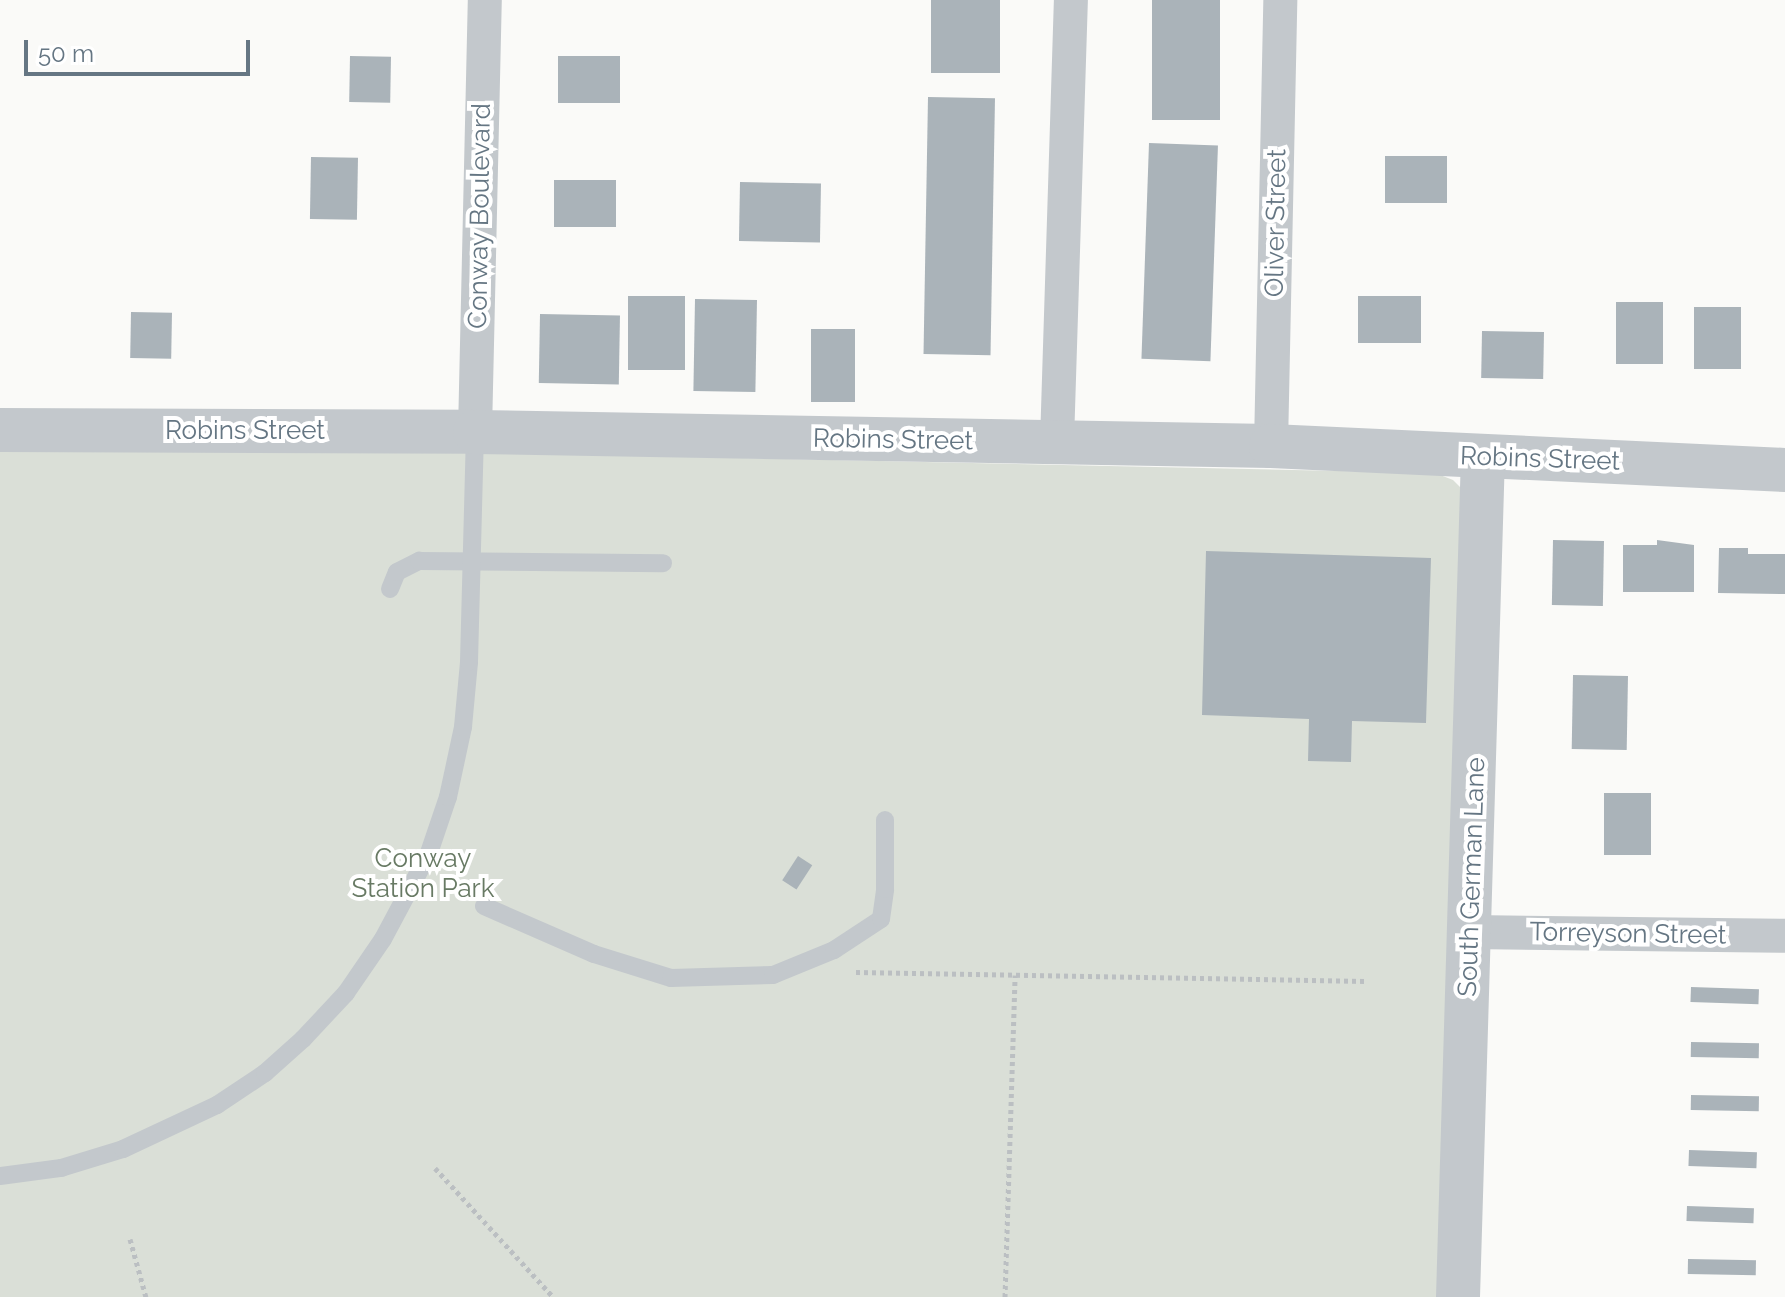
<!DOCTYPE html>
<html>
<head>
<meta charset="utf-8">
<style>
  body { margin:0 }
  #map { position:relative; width:1785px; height:1297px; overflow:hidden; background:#fafaf8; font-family:Raleway,sans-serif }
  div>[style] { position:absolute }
  .green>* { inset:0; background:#dadfd7 }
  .building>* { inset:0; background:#aab3b9; transform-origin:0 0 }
  .path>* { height:5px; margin-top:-2.5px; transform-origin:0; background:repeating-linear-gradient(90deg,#bbbfc2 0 4px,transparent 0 8px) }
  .service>* { height:18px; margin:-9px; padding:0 9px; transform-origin:9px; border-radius:9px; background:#c3c8cc }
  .minor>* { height:34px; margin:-17px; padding:0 17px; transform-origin:17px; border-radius:17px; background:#c3c8cc }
  .tertiary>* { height:44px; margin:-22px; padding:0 22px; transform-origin:22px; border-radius:22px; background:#c3c8cc }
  span { translate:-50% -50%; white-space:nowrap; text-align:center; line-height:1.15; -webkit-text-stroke:8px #fff; paint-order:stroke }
  .street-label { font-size:26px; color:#657683 }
  .park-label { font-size:26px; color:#687a64 }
  .scale { position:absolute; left:24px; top:40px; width:226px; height:36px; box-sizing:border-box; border:4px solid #657683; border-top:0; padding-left:10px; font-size:24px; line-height:28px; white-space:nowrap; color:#657683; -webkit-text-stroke:6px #fff; paint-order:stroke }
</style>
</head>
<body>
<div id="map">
  <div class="green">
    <div style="clip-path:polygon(0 442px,1435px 473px,1453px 480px,1462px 489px,1445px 1297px,0 1297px)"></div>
  </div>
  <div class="building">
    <div style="left:931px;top:0;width:69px;height:73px"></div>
    <div style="left:1152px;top:0;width:68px;height:120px"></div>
    <div style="left:350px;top:56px;width:41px;height:46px;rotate:1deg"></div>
    <div style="left:558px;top:56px;width:62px;height:47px"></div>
    <div style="left:928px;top:97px;width:67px;height:257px;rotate:1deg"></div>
    <div style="left:1149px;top:143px;width:69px;height:216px;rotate:2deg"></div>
    <div style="left:1385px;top:156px;width:62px;height:47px"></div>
    <div style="left:311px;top:157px;width:47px;height:62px;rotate:1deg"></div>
    <div style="left:554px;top:180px;width:62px;height:47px"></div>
    <div style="left:740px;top:182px;width:81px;height:59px;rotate:1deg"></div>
    <div style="left:628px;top:296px;width:57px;height:74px"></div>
    <div style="left:1358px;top:296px;width:63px;height:47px"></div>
    <div style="left:695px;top:299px;width:62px;height:92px;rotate:1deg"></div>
    <div style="left:1616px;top:302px;width:47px;height:62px"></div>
    <div style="left:1694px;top:307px;width:47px;height:62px"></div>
    <div style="left:131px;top:312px;width:41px;height:46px;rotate:1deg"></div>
    <div style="left:540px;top:314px;width:80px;height:69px;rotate:1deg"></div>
    <div style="left:811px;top:329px;width:44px;height:73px"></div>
    <div style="left:1482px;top:331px;width:62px;height:47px;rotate:1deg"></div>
    <div style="left:1553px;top:540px;width:51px;height:65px;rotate:1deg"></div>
    <div style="clip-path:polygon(1657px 540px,1694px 545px,1694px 592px,1623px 592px,1623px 545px,1657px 545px)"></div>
    <div style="clip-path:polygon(1719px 548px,1748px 548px,1748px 554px,1785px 554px,1785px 594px,1718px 593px)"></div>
    <div style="clip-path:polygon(1206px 551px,1431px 558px,1426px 723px,1352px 721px,1351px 762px,1308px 761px,1309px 719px,1202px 715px)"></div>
    <div style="left:1573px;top:675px;width:55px;height:74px;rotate:1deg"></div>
    <div style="left:1604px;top:793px;width:47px;height:62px"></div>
    <div style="left:798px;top:856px;width:17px;height:29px;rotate:33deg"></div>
    <div style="left:1691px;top:987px;width:68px;height:15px;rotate:2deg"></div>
    <div style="left:1691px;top:1042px;width:68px;height:15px;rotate:1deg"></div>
    <div style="left:1691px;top:1095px;width:68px;height:15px;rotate:1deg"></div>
    <div style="left:1689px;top:1150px;width:68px;height:16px;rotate:2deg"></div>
    <div style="left:1687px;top:1206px;width:67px;height:15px;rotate:2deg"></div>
    <div style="left:1688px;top:1259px;width:68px;height:15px;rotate:1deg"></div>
  </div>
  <div class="path">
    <div style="left:856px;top:972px;width:509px;rotate:1.01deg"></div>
    <div style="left:435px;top:1168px;width:175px;rotate:47.5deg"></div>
    <div style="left:130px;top:1239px;width:60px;rotate:74.6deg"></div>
    <div style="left:1005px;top:1297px;width:322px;rotate:-88.2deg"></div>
  </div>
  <div class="service">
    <div style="left:390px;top:589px;width:18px;rotate:-68deg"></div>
    <div style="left:397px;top:572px;width:25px;rotate:-27deg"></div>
    <div style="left:419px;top:561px;width:244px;rotate:0.5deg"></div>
    <div style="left:484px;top:906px;width:120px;rotate:23.6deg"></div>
    <div style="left:594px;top:954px;width:81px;rotate:17.3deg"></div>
    <div style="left:671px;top:978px;width:102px;rotate:-1.7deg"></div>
    <div style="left:773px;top:975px;width:66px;rotate:-22.3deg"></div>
    <div style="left:834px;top:950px;width:56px;rotate:-33.4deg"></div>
    <div style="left:881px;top:919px;width:30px;rotate:-82deg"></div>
    <div style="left:885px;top:889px;width:69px;rotate:-90deg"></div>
    <div style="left:0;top:1176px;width:62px;rotate:-7.5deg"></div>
    <div style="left:61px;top:1168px;width:65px;rotate:-17deg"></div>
    <div style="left:123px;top:1149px;width:104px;rotate:-25.1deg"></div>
    <div style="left:217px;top:1105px;width:58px;rotate:-33.7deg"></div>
    <div style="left:265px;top:1073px;width:51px;rotate:-41.8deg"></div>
    <div style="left:303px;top:1039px;width:63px;rotate:-46.9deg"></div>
    <div style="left:346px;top:993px;width:65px;rotate:-55.6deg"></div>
    <div style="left:383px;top:939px;width:98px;rotate:-61.9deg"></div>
    <div style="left:429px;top:853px;width:59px;rotate:-71.3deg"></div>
    <div style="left:448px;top:797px;width:72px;rotate:-77.9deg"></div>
    <div style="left:463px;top:727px;width:65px;rotate:-84.7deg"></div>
    <div style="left:469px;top:662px;width:230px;rotate:-88.5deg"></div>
  </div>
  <div class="minor">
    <div style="left:475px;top:432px;width:432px;rotate:-88.7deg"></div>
    <div style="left:1057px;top:442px;width:442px;rotate:-88.2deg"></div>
    <div style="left:1271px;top:446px;width:446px;rotate:-88.8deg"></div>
    <div style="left:1471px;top:932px;width:314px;rotate:0.7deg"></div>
  </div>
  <div class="tertiary">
    <div style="left:0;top:430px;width:475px;rotate:0.2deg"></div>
    <div style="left:475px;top:432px;width:796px;rotate:1.01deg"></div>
    <div style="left:1271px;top:446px;width:515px;rotate:2.67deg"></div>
    <div style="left:1458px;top:1297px;width:840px;rotate:-88.3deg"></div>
  </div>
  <div class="street-label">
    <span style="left:480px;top:216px;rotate:-89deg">Conway Boulevard</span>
    <span style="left:1276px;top:223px;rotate:-89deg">Oliver Street</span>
    <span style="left:245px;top:431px">Robins Street</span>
    <span style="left:893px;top:440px;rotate:1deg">Robins Street</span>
    <span style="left:1540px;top:459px;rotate:2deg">Robins Street</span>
    <span style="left:1472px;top:877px;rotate:-88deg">South German Lane</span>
    <span style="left:1628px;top:934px;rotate:1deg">Torreyson Street</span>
  </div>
  <div class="park-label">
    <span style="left:423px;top:874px">Conway<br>Station Park</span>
  </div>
  <div class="scale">50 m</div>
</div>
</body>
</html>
